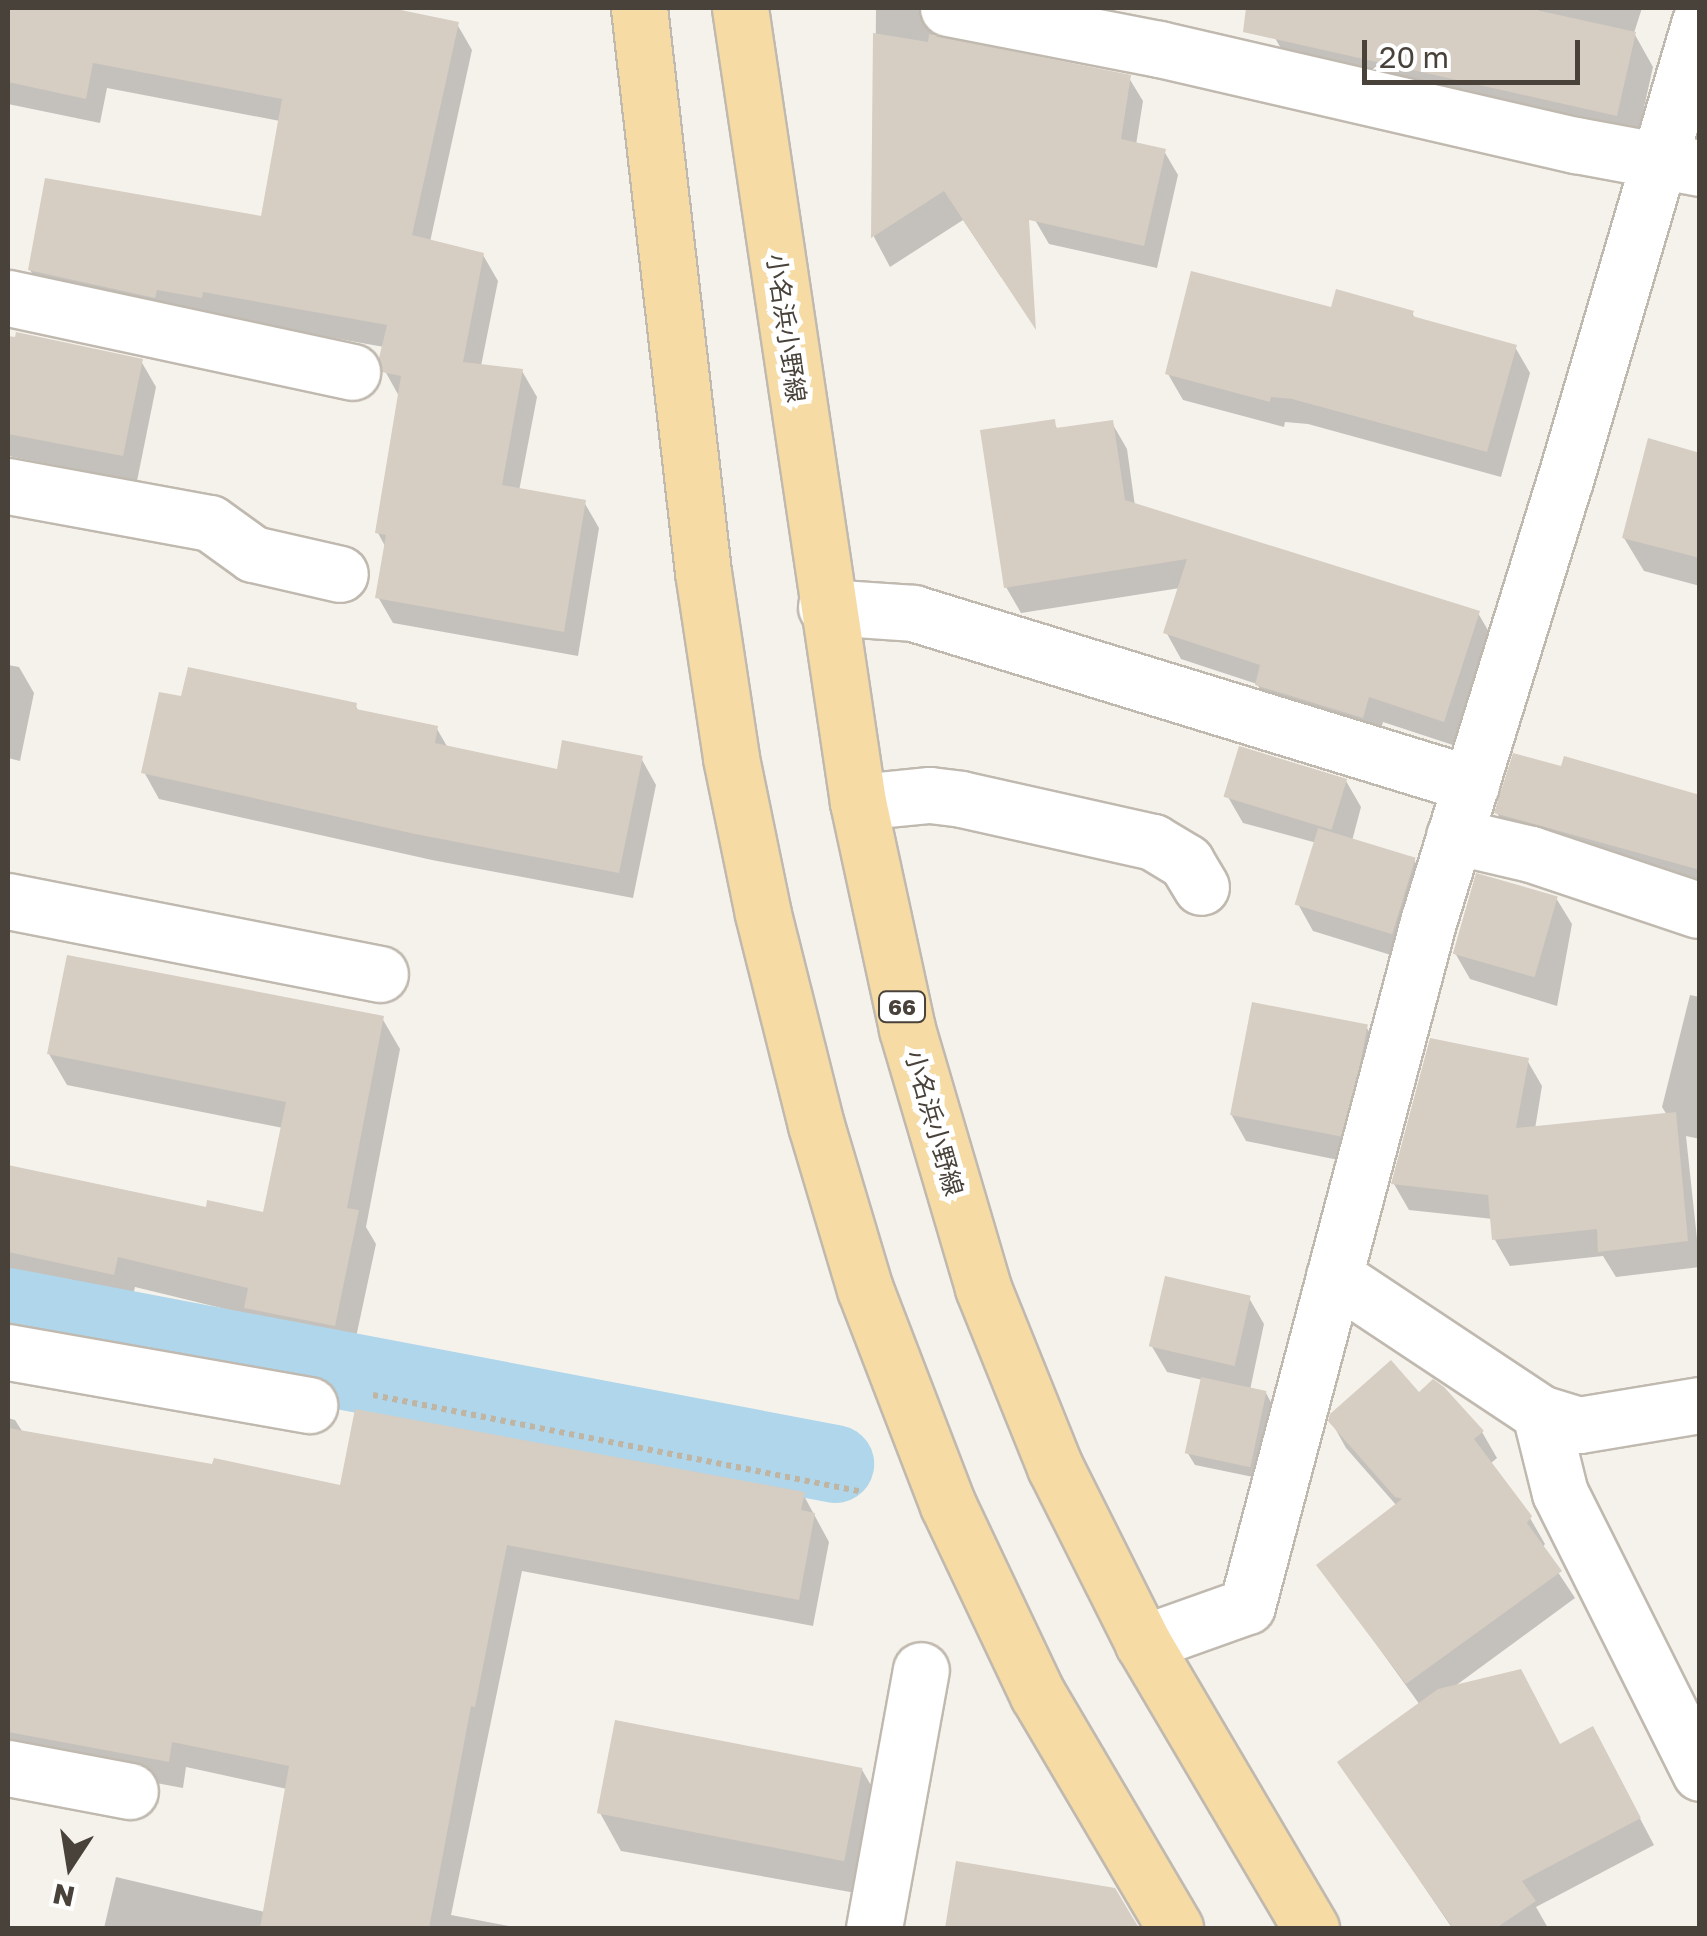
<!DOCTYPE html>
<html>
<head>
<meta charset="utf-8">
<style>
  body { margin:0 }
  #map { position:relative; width:1707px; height:1936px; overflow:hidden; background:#f5f2ec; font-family:"Golos Text","Noto Sans JP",sans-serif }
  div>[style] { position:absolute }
  .shadow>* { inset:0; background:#0003 }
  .canal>* { height:78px; margin:-39px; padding:0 39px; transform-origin:39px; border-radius:39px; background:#afd6eb }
  .building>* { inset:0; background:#d6cdc3; transform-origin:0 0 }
  .path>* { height:6px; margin-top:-3px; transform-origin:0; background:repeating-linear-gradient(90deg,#c0b4a2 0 5px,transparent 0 10px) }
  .roads { filter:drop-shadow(2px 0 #c0b9af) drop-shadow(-2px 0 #c0b9af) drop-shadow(0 2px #c0b9af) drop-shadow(0 -2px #c0b9af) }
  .minor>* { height:55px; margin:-27.5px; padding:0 27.5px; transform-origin:27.5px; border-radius:27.5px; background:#fff }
  .primary>* { height:55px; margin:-27.5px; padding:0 27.5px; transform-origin:27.5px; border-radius:27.5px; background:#f6dba4 }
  span { translate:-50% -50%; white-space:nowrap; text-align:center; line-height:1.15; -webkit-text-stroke:10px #fff; paint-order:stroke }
  .shield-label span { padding:2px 8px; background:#fff; border:2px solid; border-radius:8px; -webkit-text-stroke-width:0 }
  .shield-label { font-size:22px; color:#49423a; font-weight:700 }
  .street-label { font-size:25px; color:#49423a }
  .frame { position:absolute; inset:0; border:10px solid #49423a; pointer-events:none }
  .north { position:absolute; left:20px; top:1816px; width:100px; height:100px; -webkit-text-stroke:8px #fff; paint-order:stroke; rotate:192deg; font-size:28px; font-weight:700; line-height:40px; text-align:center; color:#49423a }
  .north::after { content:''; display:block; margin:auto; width:35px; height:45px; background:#49423a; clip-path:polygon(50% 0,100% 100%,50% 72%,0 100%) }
  .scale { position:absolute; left:1362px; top:40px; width:218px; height:45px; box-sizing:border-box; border:5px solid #49423a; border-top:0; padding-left:12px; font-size:30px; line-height:35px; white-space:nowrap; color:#49423a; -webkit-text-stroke:8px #fff; paint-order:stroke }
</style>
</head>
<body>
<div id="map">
  <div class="shadow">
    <div style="clip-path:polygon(8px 8px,370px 8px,457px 24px,472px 50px,430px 242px,483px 255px,498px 281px,481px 366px,522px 371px,537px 397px,519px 491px,584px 502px,599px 528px,578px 656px,393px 623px,378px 597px,386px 548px,378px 533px,400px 398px,385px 371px,384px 347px,217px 317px,45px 295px,30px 270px,263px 219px,280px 121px,107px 88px,100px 123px,8px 104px)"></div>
    <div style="clip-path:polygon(876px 8px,1008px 8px,942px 17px,933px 36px,1006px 81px,1001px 277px,963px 220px,890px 267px,874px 237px)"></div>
    <div style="clip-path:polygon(1282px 8px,1516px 8px,1537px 12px,1538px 8px,1642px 8px,1634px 33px,1653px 67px,1635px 148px,1294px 71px,1275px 38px)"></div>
    <div style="clip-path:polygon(1129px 78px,1143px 101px,1136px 145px,1164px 151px,1178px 175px,1157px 268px,1049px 244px,1035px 220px)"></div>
    <div style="clip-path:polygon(1332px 310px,1412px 313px,1416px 320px,1515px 347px,1530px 373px,1501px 477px,1308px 424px,1285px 422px,1284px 427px,1183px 400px,1168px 374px)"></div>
    <div style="clip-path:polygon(8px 338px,141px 361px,156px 387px,137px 481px,8px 456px)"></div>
    <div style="clip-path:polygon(1053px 421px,1058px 430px,1112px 423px,1127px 449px,1135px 506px,1478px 613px,1493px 639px,1459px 747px,1383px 722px,1377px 743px,1273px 711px,1257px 684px,1181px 659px,1166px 632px,1180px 588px,1021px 613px,1006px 587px)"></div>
    <div style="clip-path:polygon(1700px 455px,1700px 586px,1644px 571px,1624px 538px)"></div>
    <div style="clip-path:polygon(8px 665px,19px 667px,34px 693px,20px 761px,8px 758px)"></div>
    <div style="clip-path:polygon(183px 699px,355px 705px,359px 712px,437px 729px,448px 748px,559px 772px,641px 758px,656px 785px,633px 898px,432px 860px,159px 799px,144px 772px)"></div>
    <div style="clip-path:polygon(1346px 781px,1361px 807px,1352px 841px,1414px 860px,1429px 886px,1407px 960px,1313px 931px,1298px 904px,1317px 843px,1243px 823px,1228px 797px)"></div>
    <div style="clip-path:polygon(1700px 798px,1700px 890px,1512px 839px,1497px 813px)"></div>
    <div style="clip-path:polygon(1556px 898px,1572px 924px,1557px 1006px,1470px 979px,1455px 953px)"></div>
    <div style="clip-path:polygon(1690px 995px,1700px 997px,1700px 1139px,1686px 1136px,1700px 1267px,1616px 1277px,1603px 1256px,1510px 1266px,1495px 1240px,1493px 1219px,1409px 1210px,1394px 1184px,1527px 1060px,1542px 1086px,1535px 1129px,1667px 1115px,1662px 1107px)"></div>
    <div style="clip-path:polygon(382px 1018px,400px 1049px,366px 1227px,376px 1244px,352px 1356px,265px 1339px,250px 1315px,135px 1287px,131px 1304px,8px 1278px,8px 1168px,208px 1210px,265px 1215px,283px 1128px,67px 1085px,49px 1054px)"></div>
    <div style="clip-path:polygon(1367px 1028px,1382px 1054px,1353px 1163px,1246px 1141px,1231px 1114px)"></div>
    <div style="clip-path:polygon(1249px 1298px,1264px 1324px,1250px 1390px,1266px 1393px,1273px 1406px,1258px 1478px,1195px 1465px,1187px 1452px,1203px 1380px,1167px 1372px,1151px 1345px)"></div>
    <div style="clip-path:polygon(1419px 1396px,1482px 1432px,1497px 1458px,1490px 1464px,1530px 1518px,1545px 1544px,1542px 1548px,1575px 1598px,1451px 1689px,1560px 1746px,1607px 1756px,1654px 1845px,1536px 1907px,1548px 1928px,1452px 1928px,1340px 1763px,1420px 1705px,1319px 1565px,1397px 1506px,1346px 1448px,1331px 1421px)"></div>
    <div style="clip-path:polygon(8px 1418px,15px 1420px,24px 1434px,342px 1488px,803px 1494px,829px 1542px,813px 1626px,522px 1571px,451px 1915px,519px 1928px,104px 1928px,116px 1877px,265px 1912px,287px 1789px,186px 1767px,183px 1788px,38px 1761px,8px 1761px)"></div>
    <div style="clip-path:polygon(861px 1768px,883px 1806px,867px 1895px,621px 1851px,600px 1813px)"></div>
    <div style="clip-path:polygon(958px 1864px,1078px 1908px,1074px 1928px,947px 1928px)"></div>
  </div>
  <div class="canal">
    <div style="left:8px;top:1307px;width:842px;rotate:10.75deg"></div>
  </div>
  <div class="building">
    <div style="clip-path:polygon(8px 8px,391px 8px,459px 22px,412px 235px,484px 253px,463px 362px,523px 369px,502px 485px,586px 500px,564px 632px,375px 598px,386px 535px,375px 533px,401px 376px,382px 372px,379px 358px,387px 325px,203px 292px,202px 298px,157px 290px,155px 298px,28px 270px,45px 178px,261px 216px,282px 99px,93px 63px,86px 99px,8px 82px)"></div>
    <div style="clip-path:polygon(1246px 8px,1527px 8px,1636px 32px,1617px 116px,1243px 32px)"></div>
    <div style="clip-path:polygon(873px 33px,928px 42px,929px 34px,933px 35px,1131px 75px,1121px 139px,1166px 149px,1144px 246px,1029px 220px,1036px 330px,944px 191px,871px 238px)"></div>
    <div style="clip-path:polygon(1191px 271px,1331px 307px,1336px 289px,1414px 311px,1412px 316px,1517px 345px,1487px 452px,1292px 399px,1271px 397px,1270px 402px,1165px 374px)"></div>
    <div style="clip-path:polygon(16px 332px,143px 359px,123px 456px,8px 434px,8px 336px,15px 337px)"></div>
    <div style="clip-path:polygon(1055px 419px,1056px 428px,1113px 420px,1125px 500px,1480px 611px,1444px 722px,1369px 697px,1363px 718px,1255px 685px,1260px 665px,1163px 633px,1187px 559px,1004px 588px,980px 430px)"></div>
    <div style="clip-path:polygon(1648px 438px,1700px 453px,1700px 558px,1622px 538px)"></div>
    <div style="clip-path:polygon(188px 667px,357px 703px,356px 709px,438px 726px,435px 743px,557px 769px,562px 740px,643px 756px,619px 873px,415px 834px,141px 773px,159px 692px,181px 696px)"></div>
    <div style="left:1239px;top:746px;width:113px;height:53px;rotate:17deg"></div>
    <div style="clip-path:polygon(1513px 753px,1561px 766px,1564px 756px,1700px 795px,1700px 870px,1494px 813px)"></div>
    <div style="left:1318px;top:828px;width:102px;height:80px;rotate:17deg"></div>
    <div style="left:1476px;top:873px;width:85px;height:84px;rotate:16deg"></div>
    <div style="clip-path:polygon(67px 955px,384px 1016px,347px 1208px,359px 1210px,335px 1326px,244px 1308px,248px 1288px,118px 1257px,114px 1275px,8px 1252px,8px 1165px,206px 1207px,207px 1200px,263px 1212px,286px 1102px,47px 1054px)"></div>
    <div style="left:1252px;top:1002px;width:118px;height:115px;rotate:11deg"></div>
    <div style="clip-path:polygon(1430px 1038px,1529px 1058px,1516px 1128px,1676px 1112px,1688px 1241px,1598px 1252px,1597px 1229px,1492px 1240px,1488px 1195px,1391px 1184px)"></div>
    <div style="left:1165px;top:1276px;width:88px;height:72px;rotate:13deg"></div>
    <div style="clip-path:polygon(1391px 1360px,1419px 1392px,1433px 1379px,1444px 1387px,1484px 1431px,1474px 1439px,1532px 1516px,1527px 1523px,1562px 1571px,1406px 1684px,1316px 1565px,1402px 1499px,1395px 1497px,1328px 1421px,1330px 1414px)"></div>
    <div style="left:1201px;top:1377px;width:67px;height:78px;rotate:12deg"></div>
    <div style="clip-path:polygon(355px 1409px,805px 1492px,801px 1510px,815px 1513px,799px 1600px,507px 1545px,475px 1707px,471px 1706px,429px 1928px,260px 1928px,289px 1766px,172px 1742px,169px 1762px,8px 1732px,8px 1428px,212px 1464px,214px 1458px,340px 1485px)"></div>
    <div style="clip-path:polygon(1521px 1669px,1560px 1744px,1593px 1726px,1641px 1818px,1522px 1881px,1536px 1901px,1496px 1928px,1453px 1928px,1337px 1762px,1438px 1689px)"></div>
    <div style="left:615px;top:1720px;width:252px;height:95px;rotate:11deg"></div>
    <div style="clip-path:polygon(956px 1861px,1115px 1888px,1139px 1928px,945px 1928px)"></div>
  </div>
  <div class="path">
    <div style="left:373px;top:1395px;width:499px;rotate:11.2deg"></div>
  </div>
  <div class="roads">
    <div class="minor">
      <div style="left:948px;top:8px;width:215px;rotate:11deg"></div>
      <div style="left:1159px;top:49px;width:428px;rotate:13deg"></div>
      <div style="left:1576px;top:145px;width:126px;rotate:10.5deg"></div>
      <div style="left:8px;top:298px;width:352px;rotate:12.1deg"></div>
      <div style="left:8px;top:486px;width:205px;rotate:10.4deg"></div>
      <div style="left:210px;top:523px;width:53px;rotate:35.8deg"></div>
      <div style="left:253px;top:554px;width:89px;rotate:12.9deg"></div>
      <div style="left:826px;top:607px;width:87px;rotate:3.9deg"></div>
      <div style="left:913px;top:613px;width:584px;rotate:17.04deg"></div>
      <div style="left:858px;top:802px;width:72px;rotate:-5.6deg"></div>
      <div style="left:930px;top:795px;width:31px;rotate:7deg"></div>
      <div style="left:961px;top:799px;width:197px;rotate:12.6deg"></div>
      <div style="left:1153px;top:842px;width:39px;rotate:31deg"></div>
      <div style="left:1186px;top:862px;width:29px;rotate:59deg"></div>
      <div style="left:1454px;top:836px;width:79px;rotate:13.2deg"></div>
      <div style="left:1531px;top:854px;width:176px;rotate:18.5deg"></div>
      <div style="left:8px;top:901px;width:379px;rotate:11.1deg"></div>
      <div style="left:1334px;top:1276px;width:247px;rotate:33.6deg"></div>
      <div style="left:1540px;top:1413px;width:41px;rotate:17.1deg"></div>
      <div style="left:1579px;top:1425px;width:123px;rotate:-9.4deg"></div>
      <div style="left:8px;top:1352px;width:306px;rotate:10deg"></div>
      <div style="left:1540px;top:1413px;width:82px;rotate:76deg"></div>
      <div style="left:1560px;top:1493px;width:313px;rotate:63.4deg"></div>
      <div style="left:1143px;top:1643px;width:110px;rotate:-19.6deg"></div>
      <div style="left:1247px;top:1606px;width:708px;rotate:-75.18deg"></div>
      <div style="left:1428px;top:922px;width:463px;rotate:-72.8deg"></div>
      <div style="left:1565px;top:480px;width:478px;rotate:-73.6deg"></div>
      <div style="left:8px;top:1768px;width:124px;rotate:10.7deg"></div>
      <div style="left:874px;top:1928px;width:262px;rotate:-79.7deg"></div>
    </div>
    <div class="primary">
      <div style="left:639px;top:8px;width:568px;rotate:83.53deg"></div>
      <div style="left:703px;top:572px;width:188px;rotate:81.4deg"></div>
      <div style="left:731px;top:758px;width:159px;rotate:78.4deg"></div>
      <div style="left:763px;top:914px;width:218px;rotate:75.9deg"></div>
      <div style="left:816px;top:1125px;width:171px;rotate:73.4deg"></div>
      <div style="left:865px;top:1289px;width:231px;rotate:69deg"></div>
      <div style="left:948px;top:1505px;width:210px;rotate:64.7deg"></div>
      <div style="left:1038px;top:1695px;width:270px;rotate:59.5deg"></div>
      <div style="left:740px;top:8px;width:803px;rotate:81.55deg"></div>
      <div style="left:858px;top:802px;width:232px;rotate:77.8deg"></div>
      <div style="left:907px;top:1029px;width:270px;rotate:73.6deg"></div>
      <div style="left:983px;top:1288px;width:193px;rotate:68.1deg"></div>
      <div style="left:1055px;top:1467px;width:197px;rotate:63.4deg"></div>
      <div style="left:1143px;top:1643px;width:331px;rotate:59.5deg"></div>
    </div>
  </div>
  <div class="shield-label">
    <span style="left:902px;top:1007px">66</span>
  </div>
  <div class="street-label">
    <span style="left:786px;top:328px;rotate:82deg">小名浜小野線</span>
    <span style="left:934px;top:1123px;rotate:74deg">小名浜小野線</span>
  </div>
  <div class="frame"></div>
  <div class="north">N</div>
  <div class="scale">20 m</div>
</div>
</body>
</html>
